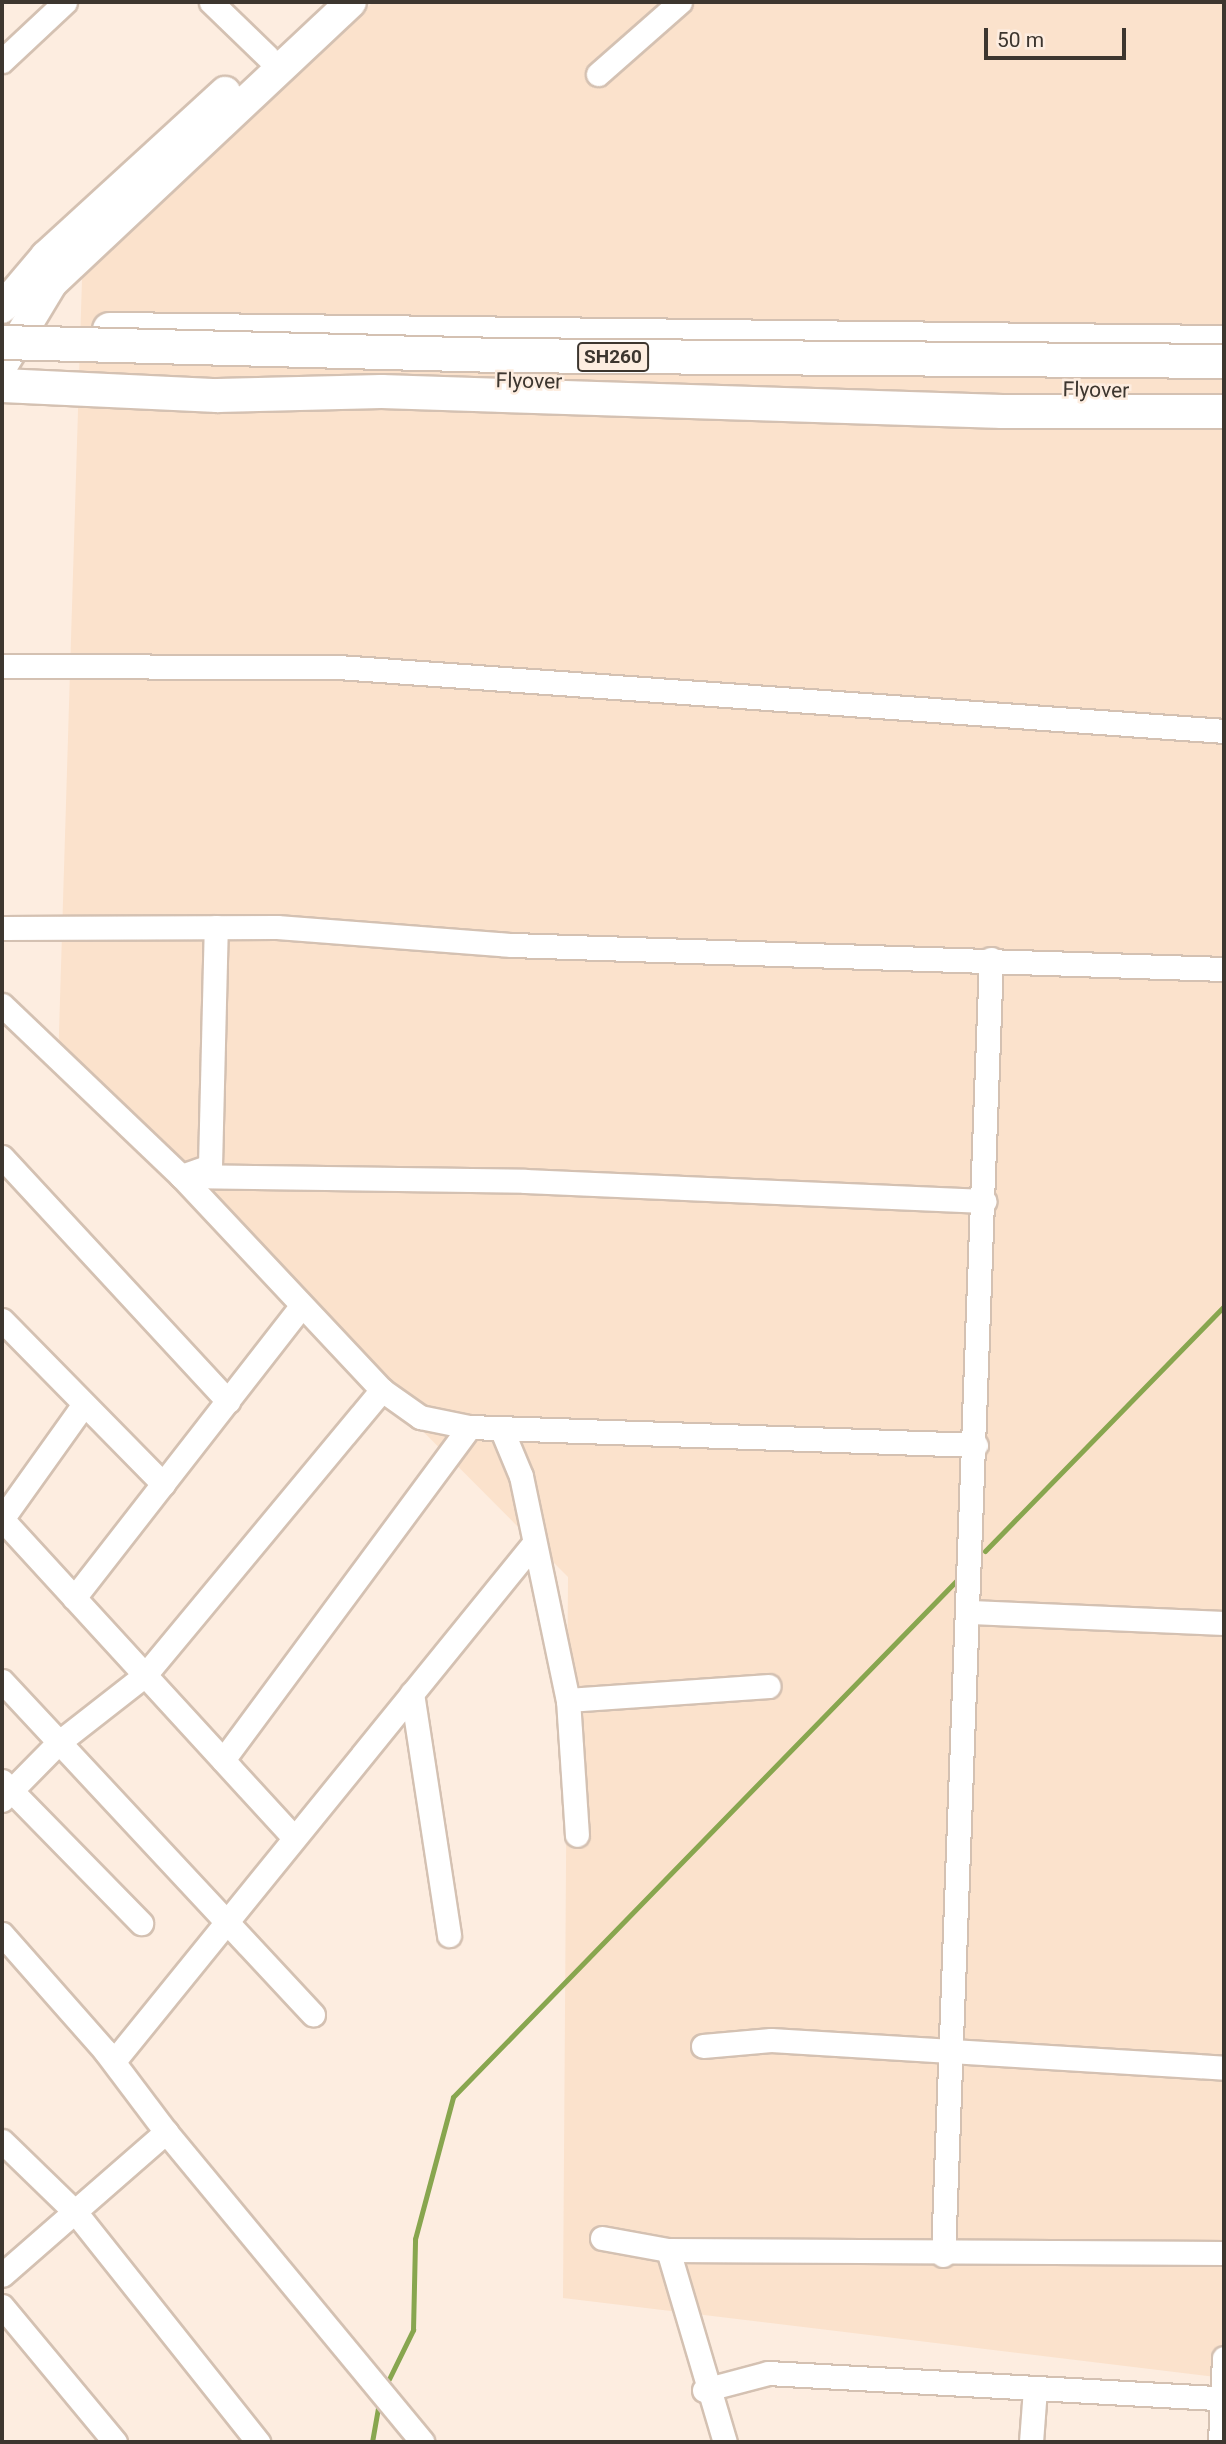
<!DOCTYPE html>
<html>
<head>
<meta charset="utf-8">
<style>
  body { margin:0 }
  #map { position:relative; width:1226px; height:2444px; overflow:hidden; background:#fdede0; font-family:Roboto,sans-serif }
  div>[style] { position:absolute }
  .built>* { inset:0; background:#fbe2cc }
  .stream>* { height:5px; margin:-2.5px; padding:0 2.5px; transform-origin:2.5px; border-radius:2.5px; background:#88a64f }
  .roads { filter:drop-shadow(2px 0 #d4c1b2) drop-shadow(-2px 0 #d4c1b2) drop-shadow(0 2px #d4c1b2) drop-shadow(0 -2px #d4c1b2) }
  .minor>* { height:23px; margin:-11.5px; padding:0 11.5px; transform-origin:11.5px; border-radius:11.5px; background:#fff }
  .major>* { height:30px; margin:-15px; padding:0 15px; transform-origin:15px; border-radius:15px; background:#fff }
  .highway>* { height:33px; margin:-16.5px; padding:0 16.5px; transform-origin:16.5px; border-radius:16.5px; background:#fff }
  .bridges { filter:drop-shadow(2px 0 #d4c1b2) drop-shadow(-2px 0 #d4c1b2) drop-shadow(0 2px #d4c1b2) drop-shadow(0 -2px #d4c1b2) }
  .highway-bridge>* { height:33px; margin:-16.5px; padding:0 16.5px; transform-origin:16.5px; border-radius:16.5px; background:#fff }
  span { translate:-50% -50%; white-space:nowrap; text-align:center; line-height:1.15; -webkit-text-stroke:5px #fdede0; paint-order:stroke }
  .shield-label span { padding:2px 5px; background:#fdede0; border:2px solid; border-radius:5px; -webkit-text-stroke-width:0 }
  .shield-label { font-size:19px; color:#3d362f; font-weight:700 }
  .street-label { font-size:21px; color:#3d362f }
  .frame { position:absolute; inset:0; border:4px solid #3d362f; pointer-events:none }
  .scale { position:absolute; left:984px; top:28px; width:142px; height:32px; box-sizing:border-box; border:4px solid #3d362f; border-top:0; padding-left:9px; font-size:21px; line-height:24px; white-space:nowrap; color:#3d362f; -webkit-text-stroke:5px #fdede0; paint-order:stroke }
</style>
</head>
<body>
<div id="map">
  <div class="built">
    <div style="clip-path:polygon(373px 2px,1224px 2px,1224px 2378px,563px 2298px,568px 1577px,58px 1065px,82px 279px)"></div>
  </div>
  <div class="stream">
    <div style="left:985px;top:1551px;width:342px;rotate:-45.7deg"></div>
    <div style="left:389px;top:2379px;width:55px;rotate:-63.9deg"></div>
    <div style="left:413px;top:2330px;width:91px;rotate:-88.7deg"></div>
    <div style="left:415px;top:2239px;width:147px;rotate:-75deg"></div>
    <div style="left:453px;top:2097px;width:721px;rotate:-45.73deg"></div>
    <div style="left:372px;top:2442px;width:40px;rotate:-80deg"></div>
  </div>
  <div class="roads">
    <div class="minor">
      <div style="left:211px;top:2px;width:78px;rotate:44deg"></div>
      <div style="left:2px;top:61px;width:86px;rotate:-43.1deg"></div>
      <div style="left:598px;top:74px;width:109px;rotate:-41.3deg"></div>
      <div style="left:2px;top:666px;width:336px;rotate:0.2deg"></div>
      <div style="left:338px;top:667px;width:888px;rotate:4.13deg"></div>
      <div style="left:2px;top:928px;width:275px;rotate:-0.2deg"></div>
      <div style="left:277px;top:927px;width:236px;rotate:4.4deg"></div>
      <div style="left:512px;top:945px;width:712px;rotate:1.93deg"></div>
      <div style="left:2px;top:1005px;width:248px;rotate:43.7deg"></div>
      <div style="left:181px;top:1176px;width:294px;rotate:46.8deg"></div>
      <div style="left:382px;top:1390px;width:47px;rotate:35.4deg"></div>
      <div style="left:420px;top:1417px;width:50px;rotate:11.5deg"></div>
      <div style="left:469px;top:1427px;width:507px;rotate:2.03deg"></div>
      <div style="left:2px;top:1157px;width:333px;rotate:47.2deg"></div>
      <div style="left:187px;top:1174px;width:24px;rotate:-19deg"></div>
      <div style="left:210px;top:1166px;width:239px;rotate:-88.6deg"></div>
      <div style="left:181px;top:1176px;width:344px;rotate:0.8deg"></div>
      <div style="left:525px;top:1181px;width:460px;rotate:2.5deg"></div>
      <div style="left:2px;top:1320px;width:230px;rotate:45.5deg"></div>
      <div style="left:501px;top:1428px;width:52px;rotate:67.4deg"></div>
      <div style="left:521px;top:1476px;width:229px;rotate:78.2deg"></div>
      <div style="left:568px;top:1700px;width:135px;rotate:86.2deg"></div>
      <div style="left:2px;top:1519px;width:432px;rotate:47.5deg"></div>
      <div style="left:2px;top:1519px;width:141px;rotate:-54.5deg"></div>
      <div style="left:74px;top:1598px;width:368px;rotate:-52.1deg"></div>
      <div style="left:971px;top:1612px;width:253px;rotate:2.5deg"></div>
      <div style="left:2px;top:1681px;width:456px;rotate:47deg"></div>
      <div style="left:412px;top:1693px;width:245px;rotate:81.3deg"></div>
      <div style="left:568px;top:1700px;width:201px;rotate:-4deg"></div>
      <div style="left:223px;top:1760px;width:414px;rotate:-53.5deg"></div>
      <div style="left:2px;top:1781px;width:199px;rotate:45.6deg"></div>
      <div style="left:2px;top:1800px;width:80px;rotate:-45.5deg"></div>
      <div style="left:58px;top:1743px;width:110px;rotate:-38deg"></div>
      <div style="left:145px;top:1675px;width:371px;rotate:-50.3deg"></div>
      <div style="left:2px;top:1934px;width:169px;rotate:48.6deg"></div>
      <div style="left:114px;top:2061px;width:667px;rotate:-50.96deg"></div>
      <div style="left:703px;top:2046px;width:68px;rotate:-5deg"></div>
      <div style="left:771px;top:2040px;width:454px;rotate:3.5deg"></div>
      <div style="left:166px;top:2132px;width:402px;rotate:50.4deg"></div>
      <div style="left:2px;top:2141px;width:103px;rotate:44.2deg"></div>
      <div style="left:76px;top:2213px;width:293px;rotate:51.5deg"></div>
      <div style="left:602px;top:2238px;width:67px;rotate:10.3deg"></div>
      <div style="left:668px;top:2250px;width:556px;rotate:0.31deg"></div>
      <div style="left:668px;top:2250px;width:200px;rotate:73.5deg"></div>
      <div style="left:943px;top:2255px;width:1297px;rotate:-87.88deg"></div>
      <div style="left:2px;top:2275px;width:218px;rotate:-41.1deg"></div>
      <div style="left:166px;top:2132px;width:101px;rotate:-127deg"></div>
      <div style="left:2px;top:2306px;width:177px;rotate:50.3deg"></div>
      <div style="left:704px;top:2390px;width:66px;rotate:-14.9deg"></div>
      <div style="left:768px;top:2373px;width:455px;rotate:3.2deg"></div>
      <div style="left:1031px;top:2442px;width:53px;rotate:-85.7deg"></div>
      <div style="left:1220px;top:2442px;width:84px;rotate:-87.3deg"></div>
    </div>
    <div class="major">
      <div style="left:2px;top:308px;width:68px;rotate:-49.8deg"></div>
      <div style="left:46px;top:256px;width:243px;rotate:-42.5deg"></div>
      <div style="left:2px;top:366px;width:97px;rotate:-58.9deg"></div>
      <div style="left:52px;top:283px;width:410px;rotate:-43.2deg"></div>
    </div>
    <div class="highway">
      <div style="left:109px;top:329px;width:1115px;rotate:0.67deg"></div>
      <div style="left:2px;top:385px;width:215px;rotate:2.7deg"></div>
      <div style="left:217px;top:395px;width:164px;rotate:-1.4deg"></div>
      <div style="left:381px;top:391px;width:621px;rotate:1.84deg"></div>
      <div style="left:1002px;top:411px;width:222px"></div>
    </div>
  </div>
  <div class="bridges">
    <div class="highway-bridge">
      <div style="left:2px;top:342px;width:495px;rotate:1.5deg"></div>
      <div style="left:497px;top:355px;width:727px;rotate:0.47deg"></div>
    </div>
  </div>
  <div class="shield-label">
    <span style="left:613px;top:357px">SH260</span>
  </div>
  <div class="street-label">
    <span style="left:529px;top:381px;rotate:1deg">Flyover</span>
    <span style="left:1096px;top:390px;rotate:1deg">Flyover</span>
  </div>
  <div class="frame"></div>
  <div class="scale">50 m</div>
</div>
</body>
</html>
